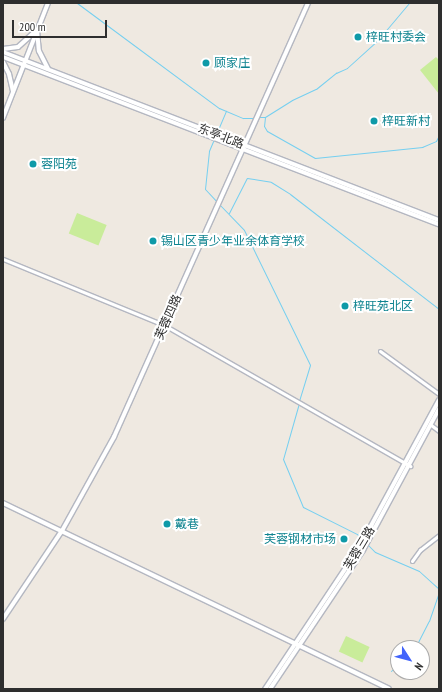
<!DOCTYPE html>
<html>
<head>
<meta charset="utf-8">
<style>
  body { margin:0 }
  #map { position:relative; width:442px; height:692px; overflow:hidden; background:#efe9e1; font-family:"PT Sans Narrow","Noto Sans SC",sans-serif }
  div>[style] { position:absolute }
  .pitch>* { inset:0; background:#c9ec9a; transform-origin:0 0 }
  .stream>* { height:1px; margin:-0.5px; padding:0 0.5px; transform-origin:0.5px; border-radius:0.5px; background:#75cff0 }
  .roads { filter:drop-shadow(1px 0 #b4b7c1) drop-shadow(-1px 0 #b4b7c1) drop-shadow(0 1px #b4b7c1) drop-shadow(0 -1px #b4b7c1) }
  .minor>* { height:3px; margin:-1.5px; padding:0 1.5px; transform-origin:1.5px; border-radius:1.5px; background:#fff }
  .tertiary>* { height:3.5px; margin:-1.75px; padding:0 1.75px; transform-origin:1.75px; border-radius:1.75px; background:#fff }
  .secondary>* { height:4px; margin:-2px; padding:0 2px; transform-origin:2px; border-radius:2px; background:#fff }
  .dots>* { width:11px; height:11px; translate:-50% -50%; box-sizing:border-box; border:2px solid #fff; border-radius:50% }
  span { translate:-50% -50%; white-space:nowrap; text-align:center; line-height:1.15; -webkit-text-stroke:4px #fff; paint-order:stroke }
  .culture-label { font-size:12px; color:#0d838f }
  .left { translate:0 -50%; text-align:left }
  .right { translate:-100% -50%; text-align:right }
  .street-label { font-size:12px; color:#2e2e2e }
  .frame { position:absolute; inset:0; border:4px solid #2e2e2e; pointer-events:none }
  .north { position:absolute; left:390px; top:640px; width:40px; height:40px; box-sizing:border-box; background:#fff; border:1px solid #ababab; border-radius:50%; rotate:126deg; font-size:11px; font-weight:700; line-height:16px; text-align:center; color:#2e2e2e }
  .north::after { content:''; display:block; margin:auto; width:14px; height:18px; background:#4264fb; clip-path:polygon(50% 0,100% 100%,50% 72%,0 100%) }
  .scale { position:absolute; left:12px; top:20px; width:95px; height:18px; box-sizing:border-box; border:2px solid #2e2e2e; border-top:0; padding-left:5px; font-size:12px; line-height:14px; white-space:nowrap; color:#2e2e2e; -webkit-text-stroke:3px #fff; paint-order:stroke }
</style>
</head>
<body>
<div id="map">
  <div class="pitch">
    <div style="clip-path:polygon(436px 57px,439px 60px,439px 94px,420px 70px)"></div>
    <div style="left:77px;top:213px;width:32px;height:22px;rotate:22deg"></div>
    <div style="left:346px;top:636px;width:26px;height:17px;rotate:25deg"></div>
  </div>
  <div class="stream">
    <div style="left:77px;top:3px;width:177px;rotate:36.5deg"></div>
    <div style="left:219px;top:108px;width:26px;rotate:23deg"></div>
    <div style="left:243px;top:118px;width:13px"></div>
    <div style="left:259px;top:117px;width:6px"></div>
    <div style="left:265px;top:117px;width:9px;rotate:96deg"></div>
    <div style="left:264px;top:126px;width:6px;rotate:59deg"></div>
    <div style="left:267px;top:131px;width:55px;rotate:29.4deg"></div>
    <div style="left:315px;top:158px;width:108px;rotate:-5.9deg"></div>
    <div style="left:422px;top:147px;width:15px;rotate:-23deg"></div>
    <div style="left:436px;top:141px;width:7px;rotate:-63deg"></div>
    <div style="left:265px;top:117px;width:32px;rotate:-32deg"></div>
    <div style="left:292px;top:100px;width:26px;rotate:-25deg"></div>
    <div style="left:316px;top:89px;width:26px;rotate:-39deg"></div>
    <div style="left:336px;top:73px;width:12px;rotate:-24deg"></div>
    <div style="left:347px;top:68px;width:40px;rotate:-42deg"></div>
    <div style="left:377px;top:41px;width:50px;rotate:-49.9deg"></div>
    <div style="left:217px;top:132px;width:23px;rotate:-67deg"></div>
    <div style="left:214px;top:139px;width:13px;rotate:113deg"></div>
    <div style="left:209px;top:151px;width:38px;rotate:96deg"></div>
    <div style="left:205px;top:189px;width:18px;rotate:47deg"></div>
    <div style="left:219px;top:204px;width:36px;rotate:46deg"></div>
    <div style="left:244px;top:230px;width:150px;rotate:63.9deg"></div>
    <div style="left:310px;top:365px;width:37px;rotate:107deg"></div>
    <div style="left:229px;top:213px;width:39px;rotate:-63deg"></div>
    <div style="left:247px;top:178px;width:24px;rotate:9deg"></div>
    <div style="left:271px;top:182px;width:22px;rotate:32deg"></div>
    <div style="left:290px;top:194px;width:188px;rotate:37.7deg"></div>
    <div style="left:299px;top:403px;width:58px;rotate:105.9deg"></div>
    <div style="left:283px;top:459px;width:52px;rotate:67.4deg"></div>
    <div style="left:303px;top:507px;width:60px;rotate:26.6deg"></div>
    <div style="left:357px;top:534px;width:6px;rotate:39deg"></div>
    <div style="left:368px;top:545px;width:10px;rotate:45deg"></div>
    <div style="left:375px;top:552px;width:48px;rotate:23.4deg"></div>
    <div style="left:419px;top:571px;width:27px;rotate:42deg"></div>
    <div style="left:415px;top:648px;width:30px;rotate:-63deg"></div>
    <div style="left:429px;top:621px;width:31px;rotate:-71deg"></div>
    <div style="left:391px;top:671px;width:10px;rotate:-45deg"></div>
  </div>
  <div class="roads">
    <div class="minor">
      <div style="left:3px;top:259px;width:174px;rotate:22.3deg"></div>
      <div style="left:164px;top:325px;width:284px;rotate:29.8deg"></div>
      <div style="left:380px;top:351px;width:73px;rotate:36.1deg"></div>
      <div style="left:431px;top:425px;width:10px;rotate:37deg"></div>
      <div style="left:412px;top:561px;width:14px;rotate:-54deg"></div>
      <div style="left:420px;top:550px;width:24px;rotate:-38deg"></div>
    </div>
    <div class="tertiary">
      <div style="left:3px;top:118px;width:123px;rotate:-68.6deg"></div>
      <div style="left:3px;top:619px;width:106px;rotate:-56.2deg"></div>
      <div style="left:62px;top:531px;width:107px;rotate:-61deg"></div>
      <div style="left:114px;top:437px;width:475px;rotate:-65.9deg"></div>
    </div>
    <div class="secondary">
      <div style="left:37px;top:30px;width:21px;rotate:85deg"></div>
      <div style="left:39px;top:51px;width:20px;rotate:63deg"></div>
      <div style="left:3px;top:49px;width:15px;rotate:-8deg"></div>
      <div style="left:18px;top:47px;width:25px;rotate:-42deg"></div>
      <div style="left:3px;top:52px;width:467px;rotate:21.1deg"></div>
      <div style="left:3px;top:57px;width:467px;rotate:21deg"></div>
      <div style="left:3px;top:62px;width:13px;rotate:63deg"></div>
      <div style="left:9px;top:74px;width:18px;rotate:77deg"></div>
      <div style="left:3px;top:503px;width:428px;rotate:25.7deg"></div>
      <div style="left:265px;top:689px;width:169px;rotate:-56.3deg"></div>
      <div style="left:359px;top:548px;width:168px;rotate:-61.6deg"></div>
      <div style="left:270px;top:689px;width:167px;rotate:-56.2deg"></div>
      <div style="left:363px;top:550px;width:160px;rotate:-61.7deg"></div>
    </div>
  </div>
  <div class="dots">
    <div style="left:358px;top:37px;background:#0f9aa8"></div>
    <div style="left:206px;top:63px;background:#0f9aa8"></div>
    <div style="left:374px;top:121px;background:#0f9aa8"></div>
    <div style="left:33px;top:164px;background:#0f9aa8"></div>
    <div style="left:153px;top:241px;background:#0f9aa8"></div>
    <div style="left:345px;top:306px;background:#0f9aa8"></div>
    <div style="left:167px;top:524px;background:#0f9aa8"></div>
    <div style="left:344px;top:539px;background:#0f9aa8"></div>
  </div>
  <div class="culture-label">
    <span class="left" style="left:366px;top:37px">梓旺村委会</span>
    <span class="left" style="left:214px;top:63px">顾家庄</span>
    <span class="left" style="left:382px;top:121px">梓旺新村</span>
    <span class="left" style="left:41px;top:164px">蓉阳苑</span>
    <span class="left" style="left:161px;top:241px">锡山区青少年业余体育学校</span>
    <span class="left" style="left:353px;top:306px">梓旺苑北区</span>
    <span class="left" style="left:175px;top:524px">戴巷</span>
    <span class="right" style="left:336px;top:539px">芙蓉钢材市场</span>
  </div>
  <div class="street-label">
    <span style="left:221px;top:136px;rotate:21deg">东亭北路</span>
    <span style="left:168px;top:317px;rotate:-66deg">芙蓉四路</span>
    <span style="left:359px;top:548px;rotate:-59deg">芙蓉三路</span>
  </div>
  <div class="frame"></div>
  <div class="north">N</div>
  <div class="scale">200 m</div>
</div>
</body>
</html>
